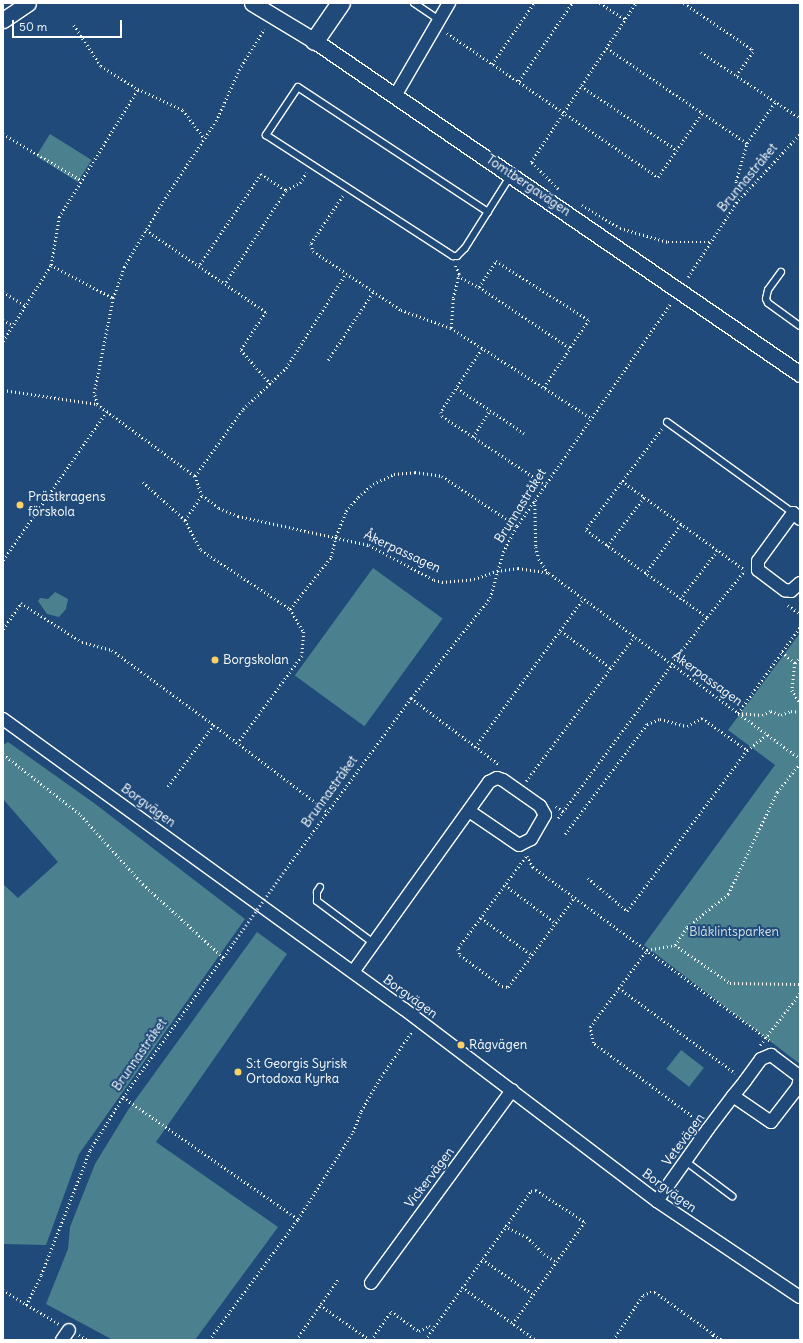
<!DOCTYPE html>
<html>
<head>
<meta charset="utf-8">
<style>
  body { margin:0 }
  #map { position:relative; width:803px; height:1343px; overflow:hidden; background:#1f4a7a; font-family:Delius,sans-serif }
  div>[style] { position:absolute }
  .green>* { inset:0; background:#4b818f; transform-origin:0 0 }
  .path>* { height:2.5px; margin-top:-1.25px; transform-origin:0; background:repeating-linear-gradient(90deg,#fff 0 1px,transparent 0 4px) }
  .roads { filter:drop-shadow(1px 0 #fff) drop-shadow(-1px 0 #fff) drop-shadow(0 1px #fff) drop-shadow(0 -1px #fff) }
  .service>* { height:6px; margin:-3px; padding:0 3px; transform-origin:3px; border-radius:3px; background:#1f4a7a }
  .minor>* { height:12px; margin:-6px; padding:0 6px; transform-origin:6px; border-radius:6px; background:#1f4a7a }
  .tertiary>* { height:15px; margin:-7.5px; padding:0 7.5px; transform-origin:7.5px; border-radius:7.5px; background:#1f4a7a }
  .secondary>* { height:18px; margin:-9px; padding:0 9px; transform-origin:9px; border-radius:9px; background:#1f4a7a }
  .path-bridge>* { height:2.5px; margin-top:-1.25px; transform-origin:0; background:repeating-linear-gradient(90deg,#fff 0 1px,transparent 0 4px) }
  .dots>* { width:11px; height:11px; translate:-50% -50%; box-sizing:border-box; border:2px solid #1f4a7a; border-radius:50% }
  span { translate:-50% -50%; white-space:nowrap; text-align:center; line-height:1.15; -webkit-text-stroke:4px #1f4a7a; paint-order:stroke }
  .street-label { font-size:13px; color:#fff }
  .poi-label { font-size:13px; color:#fff }
  .left { translate:0 -50%; text-align:left }
  .park-label { font-size:13px; color:#d2e0e3 }
  .frame { position:absolute; inset:0; border:4px solid #fff; pointer-events:none }
  .scale { position:absolute; left:12px; top:20px; width:110px; height:18px; box-sizing:border-box; border:2px solid #fff; border-top:0; padding-left:5px; font-size:12px; line-height:14px; white-space:nowrap; color:#fff; -webkit-text-stroke:3px #1f4a7a; paint-order:stroke }
</style>
</head>
<body>
<div id="map">
  <div class="green">
    <div style="left:50px;top:134px;width:49px;height:26px;rotate:32deg"></div>
    <div style="left:373px;top:568px;width:86px;height:133px;rotate:36deg"></div>
    <div style="clip-path:polygon(55px 592px,68px 599px,66px 609px,59px 617px,47px 614px,38px 601px,40px 598px,48px 599px)"></div>
    <div style="clip-path:polygon(800px 633px,800px 1064px,644px 945px,775px 765px,728px 730px)"></div>
    <div style="clip-path:polygon(8px 742px,94px 803px,245px 919px,79px 1154px,46px 1245px,3px 1244px,3px 884px,18px 898px,58px 862px,3px 799px,3px 745px)"></div>
    <div style="clip-path:polygon(257px 932px,287px 954px,156px 1142px,278px 1227px,195px 1340px,113px 1340px,46px 1304px,68px 1249px,70px 1227px,95px 1164px,128px 1110px)"></div>
    <div style="left:681px;top:1050px;width:29px;height:24px;rotate:38deg"></div>
  </div>
  <div class="path">
    <div style="left:600px;top:3px;width:30px;rotate:33deg"></div>
    <div style="left:684px;top:3px;width:82px;rotate:34.1deg"></div>
    <div style="left:752px;top:49px;width:3px;rotate:72deg"></div>
    <div style="left:753px;top:52px;width:29px;rotate:124deg"></div>
    <div style="left:74px;top:25px;width:49px;rotate:56.6deg"></div>
    <div style="left:101px;top:66px;width:44px;rotate:31.9deg"></div>
    <div style="left:138px;top:89px;width:50px;rotate:25deg"></div>
    <div style="left:183px;top:110px;width:35px;rotate:53deg"></div>
    <div style="left:447px;top:33px;width:255px;rotate:34.3deg"></div>
    <div style="left:658px;top:177px;width:78px;rotate:-55.5deg"></div>
    <div style="left:607px;top:48px;width:169px;rotate:34.2deg"></div>
    <div style="left:701px;top:52px;width:119px;rotate:33.7deg"></div>
    <div style="left:492px;top:64px;width:74px;rotate:-55.5deg"></div>
    <div style="left:519px;top:81px;width:94px;rotate:-55.8deg"></div>
    <div style="left:581px;top:86px;width:115px;rotate:33.7deg"></div>
    <div style="left:3px;top:134px;width:91px;rotate:30.5deg"></div>
    <div style="left:558px;top:189px;width:38px;rotate:-135deg"></div>
    <div style="left:531px;top:162px;width:191px;rotate:-56.6deg"></div>
    <div style="left:343px;top:196px;width:58px;rotate:123.7deg"></div>
    <div style="left:311px;top:244px;width:7px;rotate:74deg"></div>
    <div style="left:313px;top:251px;width:106px;rotate:33.8deg"></div>
    <div style="left:401px;top:310px;width:53px;rotate:19.8deg"></div>
    <div style="left:451px;top:328px;width:166px;rotate:32.7deg"></div>
    <div style="left:736px;top:203px;width:22px;rotate:-90deg"></div>
    <div style="left:736px;top:181px;width:40px;rotate:-74deg"></div>
    <div style="left:747px;top:143px;width:50px;rotate:-55.7deg"></div>
    <div style="left:582px;top:205px;width:44px;rotate:31.2deg"></div>
    <div style="left:620px;top:228px;width:50px;rotate:16.3deg"></div>
    <div style="left:668px;top:242px;width:43px"></div>
    <div style="left:146px;top:230px;width:145px;rotate:34.3deg"></div>
    <div style="left:266px;top:312px;width:45px;rotate:123.3deg"></div>
    <div style="left:241px;top:350px;width:45px;rotate:48.6deg"></div>
    <div style="left:200px;top:264px;width:109px;rotate:-55.9deg"></div>
    <div style="left:261px;top:174px;width:30px;rotate:33deg"></div>
    <div style="left:286px;top:190px;width:16px;rotate:-27deg"></div>
    <div style="left:300px;top:183px;width:12px;rotate:-59deg"></div>
    <div style="left:51px;top:265px;width:70px;rotate:28deg"></div>
    <div style="left:458px;top:276px;width:24px;rotate:28deg"></div>
    <div style="left:479px;top:287px;width:31px;rotate:-57deg"></div>
    <div style="left:496px;top:261px;width:110px;rotate:32.4deg"></div>
    <div style="left:589px;top:320px;width:82px;rotate:123.5deg"></div>
    <div style="left:688px;top:277px;width:88px;rotate:-57deg"></div>
    <div style="left:736px;top:203px;width:94px;rotate:-47.2deg"></div>
    <div style="left:226px;top:282px;width:110px;rotate:-56.9deg"></div>
    <div style="left:479px;top:287px;width:110px;rotate:33.8deg"></div>
    <div style="left:3px;top:292px;width:26px;rotate:31deg"></div>
    <div style="left:3px;top:320px;width:11px;rotate:27deg"></div>
    <div style="left:451px;top:328px;width:30px;rotate:-86deg"></div>
    <div style="left:453px;top:298px;width:25px;rotate:-76deg"></div>
    <div style="left:459px;top:274px;width:10px;rotate:-114deg"></div>
    <div style="left:3px;top:341px;width:90px;rotate:-57.7deg"></div>
    <div style="left:51px;top:265px;width:49px;rotate:-80.5deg"></div>
    <div style="left:59px;top:217px;width:150px;rotate:-58.3deg"></div>
    <div style="left:482px;top:349px;width:75px;rotate:123.1deg"></div>
    <div style="left:441px;top:412px;width:4px;rotate:76deg"></div>
    <div style="left:442px;top:416px;width:125px;rotate:33.6deg"></div>
    <div style="left:328px;top:360px;width:82px;rotate:-56.5deg"></div>
    <div style="left:457px;top:388px;width:81px;rotate:33.9deg"></div>
    <div style="left:3px;top:390px;width:95px;rotate:8.5deg"></div>
    <div style="left:97px;top:404px;width:122px;rotate:36.3deg"></div>
    <div style="left:195px;top:476px;width:20px;rotate:70deg"></div>
    <div style="left:202px;top:495px;width:21px;rotate:37deg"></div>
    <div style="left:219px;top:508px;width:21px;rotate:23deg"></div>
    <div style="left:238px;top:516px;width:134px;rotate:12.5deg"></div>
    <div style="left:369px;top:545px;width:74px;rotate:28.3deg"></div>
    <div style="left:434px;top:580px;width:8px;rotate:14deg"></div>
    <div style="left:442px;top:582px;width:32px;rotate:-5deg"></div>
    <div style="left:474px;top:579px;width:24px;rotate:-19deg"></div>
    <div style="left:497px;top:571px;width:21px;rotate:-8deg"></div>
    <div style="left:518px;top:568px;width:31px;rotate:9deg"></div>
    <div style="left:549px;top:573px;width:312px;rotate:36.5deg"></div>
    <div style="left:97px;top:404px;width:11px;rotate:-105deg"></div>
    <div style="left:94px;top:393px;width:97px;rotate:-78.7deg"></div>
    <div style="left:113px;top:298px;width:33px;rotate:-70deg"></div>
    <div style="left:124px;top:267px;width:80px;rotate:-59.3deg"></div>
    <div style="left:165px;top:198px;width:92px;rotate:-56.5deg"></div>
    <div style="left:216px;top:121px;width:56px;rotate:-65.7deg"></div>
    <div style="left:239px;top:70px;width:48px;rotate:-58.6deg"></div>
    <div style="left:662px;top:429px;width:126px;rotate:127deg"></div>
    <div style="left:586px;top:530px;width:149px;rotate:35.7deg"></div>
    <div style="left:473px;top:437px;width:32px;rotate:-58deg"></div>
    <div style="left:195px;top:476px;width:82px;rotate:-54.4deg"></div>
    <div style="left:243px;top:409px;width:59px;rotate:-43.6deg"></div>
    <div style="left:286px;top:368px;width:112px;rotate:-57.7deg"></div>
    <div style="left:622px;top:481px;width:152px;rotate:35.9deg"></div>
    <div style="left:143px;top:482px;width:57px;rotate:42.1deg"></div>
    <div style="left:185px;top:520px;width:34px;rotate:62deg"></div>
    <div style="left:201px;top:550px;width:107px;rotate:33.5deg"></div>
    <div style="left:290px;top:609px;width:27px;rotate:59deg"></div>
    <div style="left:304px;top:632px;width:24px;rotate:95deg"></div>
    <div style="left:302px;top:656px;width:108px;rotate:126.3deg"></div>
    <div style="left:535px;top:501px;width:46px;rotate:88.8deg"></div>
    <div style="left:536px;top:547px;width:12px;rotate:76deg"></div>
    <div style="left:539px;top:559px;width:17px;rotate:57deg"></div>
    <div style="left:185px;top:520px;width:30px;rotate:-56deg"></div>
    <div style="left:607px;top:546px;width:63px;rotate:-52.8deg"></div>
    <div style="left:3px;top:560px;width:182px;rotate:-55.1deg"></div>
    <div style="left:645px;top:574px;width:62px;rotate:-54.2deg"></div>
    <div style="left:680px;top:599px;width:61px;rotate:-52.4deg"></div>
    <div style="left:788px;top:605px;width:15px;rotate:37deg"></div>
    <div style="left:290px;top:609px;width:66px;rotate:-51.7deg"></div>
    <div style="left:331px;top:557px;width:22px;rotate:-77deg"></div>
    <div style="left:336px;top:536px;width:27px;rotate:-68deg"></div>
    <div style="left:346px;top:511px;width:18px;rotate:-49deg"></div>
    <div style="left:358px;top:497px;width:20px;rotate:-41deg"></div>
    <div style="left:373px;top:484px;width:23px;rotate:-25deg"></div>
    <div style="left:394px;top:474px;width:21px;rotate:-5deg"></div>
    <div style="left:415px;top:472px;width:27px;rotate:8deg"></div>
    <div style="left:442px;top:476px;width:90px;rotate:33.7deg"></div>
    <div style="left:3px;top:629px;width:32px;rotate:-55deg"></div>
    <div style="left:21px;top:603px;width:72px;rotate:32.6deg"></div>
    <div style="left:82px;top:642px;width:31px;rotate:15deg"></div>
    <div style="left:112px;top:650px;width:127px;rotate:36.3deg"></div>
    <div style="left:214px;top:725px;width:77px;rotate:126.6deg"></div>
    <div style="left:561px;top:631px;width:62px;rotate:36.5deg"></div>
    <div style="left:782px;top:652px;width:17px;rotate:40deg"></div>
    <div style="left:795px;top:663px;width:27px;rotate:96deg"></div>
    <div style="left:792px;top:690px;width:16px;rotate:60deg"></div>
    <div style="left:795px;top:663px;width:7px;rotate:-45deg"></div>
    <div style="left:411px;top:698px;width:111px;rotate:37deg"></div>
    <div style="left:738px;top:713px;width:106px;rotate:-54.2deg"></div>
    <div style="left:738px;top:713px;width:24px;rotate:5deg"></div>
    <div style="left:762px;top:715px;width:10px;rotate:-24deg"></div>
    <div style="left:771px;top:711px;width:11px;rotate:22deg"></div>
    <div style="left:781px;top:715px;width:11px;rotate:-22deg"></div>
    <div style="left:791px;top:711px;width:9px;rotate:6deg"></div>
    <div style="left:214px;top:725px;width:143px;rotate:37.3deg"></div>
    <div style="left:475px;top:747px;width:183px;rotate:-53.9deg"></div>
    <div style="left:3px;top:754px;width:99px;rotate:38deg"></div>
    <div style="left:81px;top:815px;width:93px;rotate:48.1deg"></div>
    <div style="left:143px;top:884px;width:110px;rotate:42.4deg"></div>
    <div style="left:526px;top:781px;width:180px;rotate:-53.1deg"></div>
    <div style="left:556px;top:806px;width:10px;rotate:37deg"></div>
    <div style="left:558px;top:818px;width:250px;rotate:-53.5deg"></div>
    <div style="left:707px;top:617px;width:60px;rotate:-51deg"></div>
    <div style="left:565px;top:834px;width:137px;rotate:-53.3deg"></div>
    <div style="left:647px;top:724px;width:14px;rotate:-21deg"></div>
    <div style="left:660px;top:719px;width:28px;rotate:15deg"></div>
    <div style="left:687px;top:726px;width:17px;rotate:-28deg"></div>
    <div style="left:702px;top:718px;width:55px;rotate:35.4deg"></div>
    <div style="left:527px;top:856px;width:13px;rotate:61deg"></div>
    <div style="left:533px;top:867px;width:296px;rotate:36.2deg"></div>
    <div style="left:526px;top:857px;width:114px;rotate:126.5deg"></div>
    <div style="left:458px;top:949px;width:6px;rotate:72deg"></div>
    <div style="left:460px;top:955px;width:52px;rotate:36.4deg"></div>
    <div style="left:502px;top:986px;width:6px;rotate:9deg"></div>
    <div style="left:508px;top:987px;width:111px;rotate:-53.4deg"></div>
    <div style="left:285px;top:870px;width:213px;rotate:-53.8deg"></div>
    <div style="left:411px;top:698px;width:127px;rotate:-51.7deg"></div>
    <div style="left:490px;top:598px;width:48px;rotate:-74.2deg"></div>
    <div style="left:503px;top:552px;width:30px;rotate:-62deg"></div>
    <div style="left:517px;top:526px;width:270px;rotate:-55.4deg"></div>
    <div style="left:588px;top:878px;width:51px;rotate:40.2deg"></div>
    <div style="left:627px;top:911px;width:201px;rotate:-53.3deg"></div>
    <div style="left:747px;top:750px;width:25px;rotate:-37deg"></div>
    <div style="left:505px;top:885px;width:64px;rotate:36.7deg"></div>
    <div style="left:481px;top:918px;width:63px;rotate:36deg"></div>
    <div style="left:675px;top:945px;width:22px;rotate:-56deg"></div>
    <div style="left:687px;top:927px;width:53px;rotate:-38.8deg"></div>
    <div style="left:728px;top:894px;width:113px;rotate:-64.3deg"></div>
    <div style="left:777px;top:792px;width:36px;rotate:-51deg"></div>
    <div style="left:619px;top:988px;width:144px;rotate:36.2deg"></div>
    <div style="left:760px;top:1045px;width:66px;rotate:-52.4deg"></div>
    <div style="left:123px;top:1097px;width:213px;rotate:34.9deg"></div>
    <div style="left:698px;top:1121px;width:131px;rotate:-143.4deg"></div>
    <div style="left:593px;top:1043px;width:16px;rotate:-101deg"></div>
    <div style="left:590px;top:1027px;width:96px;rotate:-53.5deg"></div>
    <div style="left:647px;top:950px;width:28px;rotate:-10deg"></div>
    <div style="left:675px;top:945px;width:67px;rotate:34.6deg"></div>
    <div style="left:730px;top:983px;width:70px;rotate:0.8deg"></div>
    <div style="left:505px;top:1226px;width:25px;rotate:27deg"></div>
    <div style="left:527px;top:1237px;width:24px;rotate:45deg"></div>
    <div style="left:544px;top:1254px;width:15px;rotate:32deg"></div>
    <div style="left:482px;top:1259px;width:63px;rotate:34.7deg"></div>
    <div style="left:462px;top:1287px;width:91px;rotate:35.6deg"></div>
    <div style="left:3px;top:1290px;width:66px;rotate:31.3deg"></div>
    <div style="left:26px;top:1305px;width:34px;rotate:-63deg"></div>
    <div style="left:41px;top:1275px;width:134px;rotate:-68.6deg"></div>
    <div style="left:90px;top:1150px;width:62px;rotate:-58.1deg"></div>
    <div style="left:123px;top:1097px;width:191px;rotate:-54.4deg"></div>
    <div style="left:320px;top:1305px;width:61px;rotate:35deg"></div>
    <div style="left:79px;top:1335px;width:10px;rotate:29deg"></div>
    <div style="left:209px;top:1340px;width:150px;rotate:-53.7deg"></div>
    <div style="left:298px;top:1219px;width:103px;rotate:-57.7deg"></div>
    <div style="left:353px;top:1132px;width:22px;rotate:-69deg"></div>
    <div style="left:361px;top:1111px;width:36px;rotate:-60deg"></div>
    <div style="left:379px;top:1080px;width:59px;rotate:-56deg"></div>
    <div style="left:296px;top:1340px;width:75px;rotate:-55.3deg"></div>
    <div style="left:371px;top:1340px;width:35px;rotate:-55deg"></div>
    <div style="left:391px;top:1311px;width:34px;rotate:36deg"></div>
    <div style="left:419px;top:1331px;width:11px;rotate:-27deg"></div>
    <div style="left:429px;top:1326px;width:4px;rotate:27deg"></div>
    <div style="left:425px;top:1340px;width:183px;rotate:-54.6deg"></div>
    <div style="left:531px;top:1191px;width:5px;rotate:-11deg"></div>
    <div style="left:536px;top:1190px;width:59px;rotate:33.1deg"></div>
    <div style="left:585px;top:1222px;width:125px;rotate:125.2deg"></div>
    <div style="left:613px;top:1340px;width:54px;rotate:-56.3deg"></div>
    <div style="left:643px;top:1295px;width:8px;rotate:-23deg"></div>
    <div style="left:650px;top:1292px;width:5px"></div>
    <div style="left:655px;top:1292px;width:82px;rotate:35.6deg"></div>
    <div style="left:711px;top:1340px;width:6px;rotate:-72deg"></div>
  </div>
  <div class="roads">
    <div class="service">
      <div style="left:414px;top:3px;width:30px;rotate:34deg"></div>
      <div style="left:488px;top:212px;width:227px;rotate:-146.7deg"></div>
      <div style="left:298px;top:87px;width:58px;rotate:123.7deg"></div>
      <div style="left:266px;top:135px;width:223px;rotate:32.9deg"></div>
      <div style="left:453px;top:256px;width:4px"></div>
      <div style="left:457px;top:256px;width:11px;rotate:-45deg"></div>
      <div style="left:465px;top:248px;width:86px;rotate:-57.8deg"></div>
      <div style="left:781px;top:272px;width:22px;rotate:126deg"></div>
      <div style="left:768px;top:290px;width:9px;rotate:103deg"></div>
      <div style="left:766px;top:299px;width:4px;rotate:63deg"></div>
      <div style="left:768px;top:303px;width:39px;rotate:36deg"></div>
      <div style="left:667px;top:422px;width:155px;rotate:35.8deg"></div>
      <div style="left:320px;top:887px;width:6px;rotate:121deg"></div>
      <div style="left:317px;top:892px;width:9px;rotate:90deg"></div>
      <div style="left:317px;top:901px;width:69px;rotate:36.7deg"></div>
      <div style="left:685px;top:1161px;width:59px;rotate:36.7deg"></div>
    </div>
    <div class="minor">
      <div style="left:395px;top:96px;width:108px;rotate:-59.9deg"></div>
      <div style="left:800px;top:519px;width:9px;rotate:-139deg"></div>
      <div style="left:793px;top:513px;width:59px;rotate:126.1deg"></div>
      <div style="left:758px;top:561px;width:9px;rotate:90deg"></div>
      <div style="left:758px;top:570px;width:34px;rotate:37deg"></div>
      <div style="left:785px;top:590px;width:6px;rotate:9deg"></div>
      <div style="left:791px;top:591px;width:12px;rotate:-42deg"></div>
      <div style="left:3px;top:719px;width:495px;rotate:35.9deg"></div>
      <div style="left:404px;top:1009px;width:318px;rotate:37.2deg"></div>
      <div style="left:657px;top:1201px;width:172px;rotate:33.9deg"></div>
      <div style="left:353px;top:972px;width:234px;rotate:-54.4deg"></div>
      <div style="left:489px;top:782px;width:9px;rotate:-27deg"></div>
      <div style="left:497px;top:778px;width:6px;rotate:18deg"></div>
      <div style="left:503px;top:780px;width:45px;rotate:35.1deg"></div>
      <div style="left:540px;top:806px;width:10px;rotate:61deg"></div>
      <div style="left:545px;top:815px;width:28px;rotate:120deg"></div>
      <div style="left:531px;top:839px;width:13px;rotate:153deg"></div>
      <div style="left:519px;top:845px;width:60px;rotate:-145.8deg"></div>
      <div style="left:657px;top:1201px;width:88px;rotate:-54.7deg"></div>
      <div style="left:708px;top:1129px;width:41px;rotate:-52.9deg"></div>
      <div style="left:733px;top:1096px;width:19px;rotate:-51deg"></div>
      <div style="left:745px;top:1081px;width:27px;rotate:-54deg"></div>
      <div style="left:761px;top:1059px;width:11px;rotate:-22deg"></div>
      <div style="left:771px;top:1055px;width:36px;rotate:37deg"></div>
      <div style="left:800px;top:1077px;width:10px;rotate:101deg"></div>
      <div style="left:798px;top:1087px;width:44px;rotate:127.6deg"></div>
      <div style="left:771px;top:1122px;width:46px;rotate:-145.6deg"></div>
      <div style="left:371px;top:1283px;width:239px;rotate:-53.8deg"></div>
      <div style="left:62px;top:1340px;width:12px;rotate:-55deg"></div>
    </div>
    <div class="tertiary">
      <div style="left:252px;top:3px;width:74px;rotate:31.1deg"></div>
      <div style="left:315px;top:41px;width:588px;rotate:34.47deg"></div>
      <div style="left:3px;top:20px;width:30px;rotate:-34deg"></div>
    </div>
    <div class="secondary">
      <div style="left:315px;top:41px;width:46px;rotate:-55.6deg"></div>
    </div>
  </div>
  <div class="path-bridge">
    <div style="left:234px;top:942px;width:88px;rotate:-54.7deg"></div>
  </div>
  <div class="dots">
    <div style="left:20px;top:505px;background:#ffd166"></div>
    <div style="left:215px;top:660px;background:#ffd166"></div>
    <div style="left:461px;top:1045px;background:#ffd166"></div>
    <div style="left:238px;top:1072px;background:#ffd166"></div>
  </div>
  <div class="street-label">
    <span style="left:748px;top:178px;rotate:-50deg">Brunnastråket</span>
    <span style="left:528px;top:186px;rotate:34deg">Tomtbergavägen</span>
    <span style="left:521px;top:506px;rotate:-58deg">Brunnastråket</span>
    <span style="left:402px;top:552px;rotate:25deg">Åkerpassagen</span>
    <span style="left:707px;top:679px;rotate:36deg">Åkerpassagen</span>
    <span style="left:330px;top:792px;rotate:-54deg">Brunnastråket</span>
    <span style="left:148px;top:806px;rotate:36deg">Borgvägen</span>
    <span style="left:410px;top:997px;rotate:36deg">Borgvägen</span>
    <span style="left:140px;top:1055px;rotate:-55deg">Brunnastråket</span>
    <span style="left:684px;top:1140px;rotate:-54deg">Vetevägen</span>
    <span style="left:430px;top:1178px;rotate:-53deg">Vickervägen</span>
    <span style="left:669px;top:1191px;rotate:36deg">Borgvägen</span>
  </div>
  <div class="poi-label">
    <span class="left" style="left:28px;top:505px">Prästkragens<br>förskola</span>
    <span class="left" style="left:223px;top:660px">Borgskolan</span>
    <span class="left" style="left:469px;top:1045px">Rågvägen</span>
    <span class="left" style="left:246px;top:1072px">S:t Georgis Syrisk<br>Ortodoxa Kyrka</span>
  </div>
  <div class="park-label">
    <span style="left:734px;top:932px">Blåklintsparken</span>
  </div>
  <div class="frame"></div>
  <div class="scale">50 m</div>
</div>
</body>
</html>
